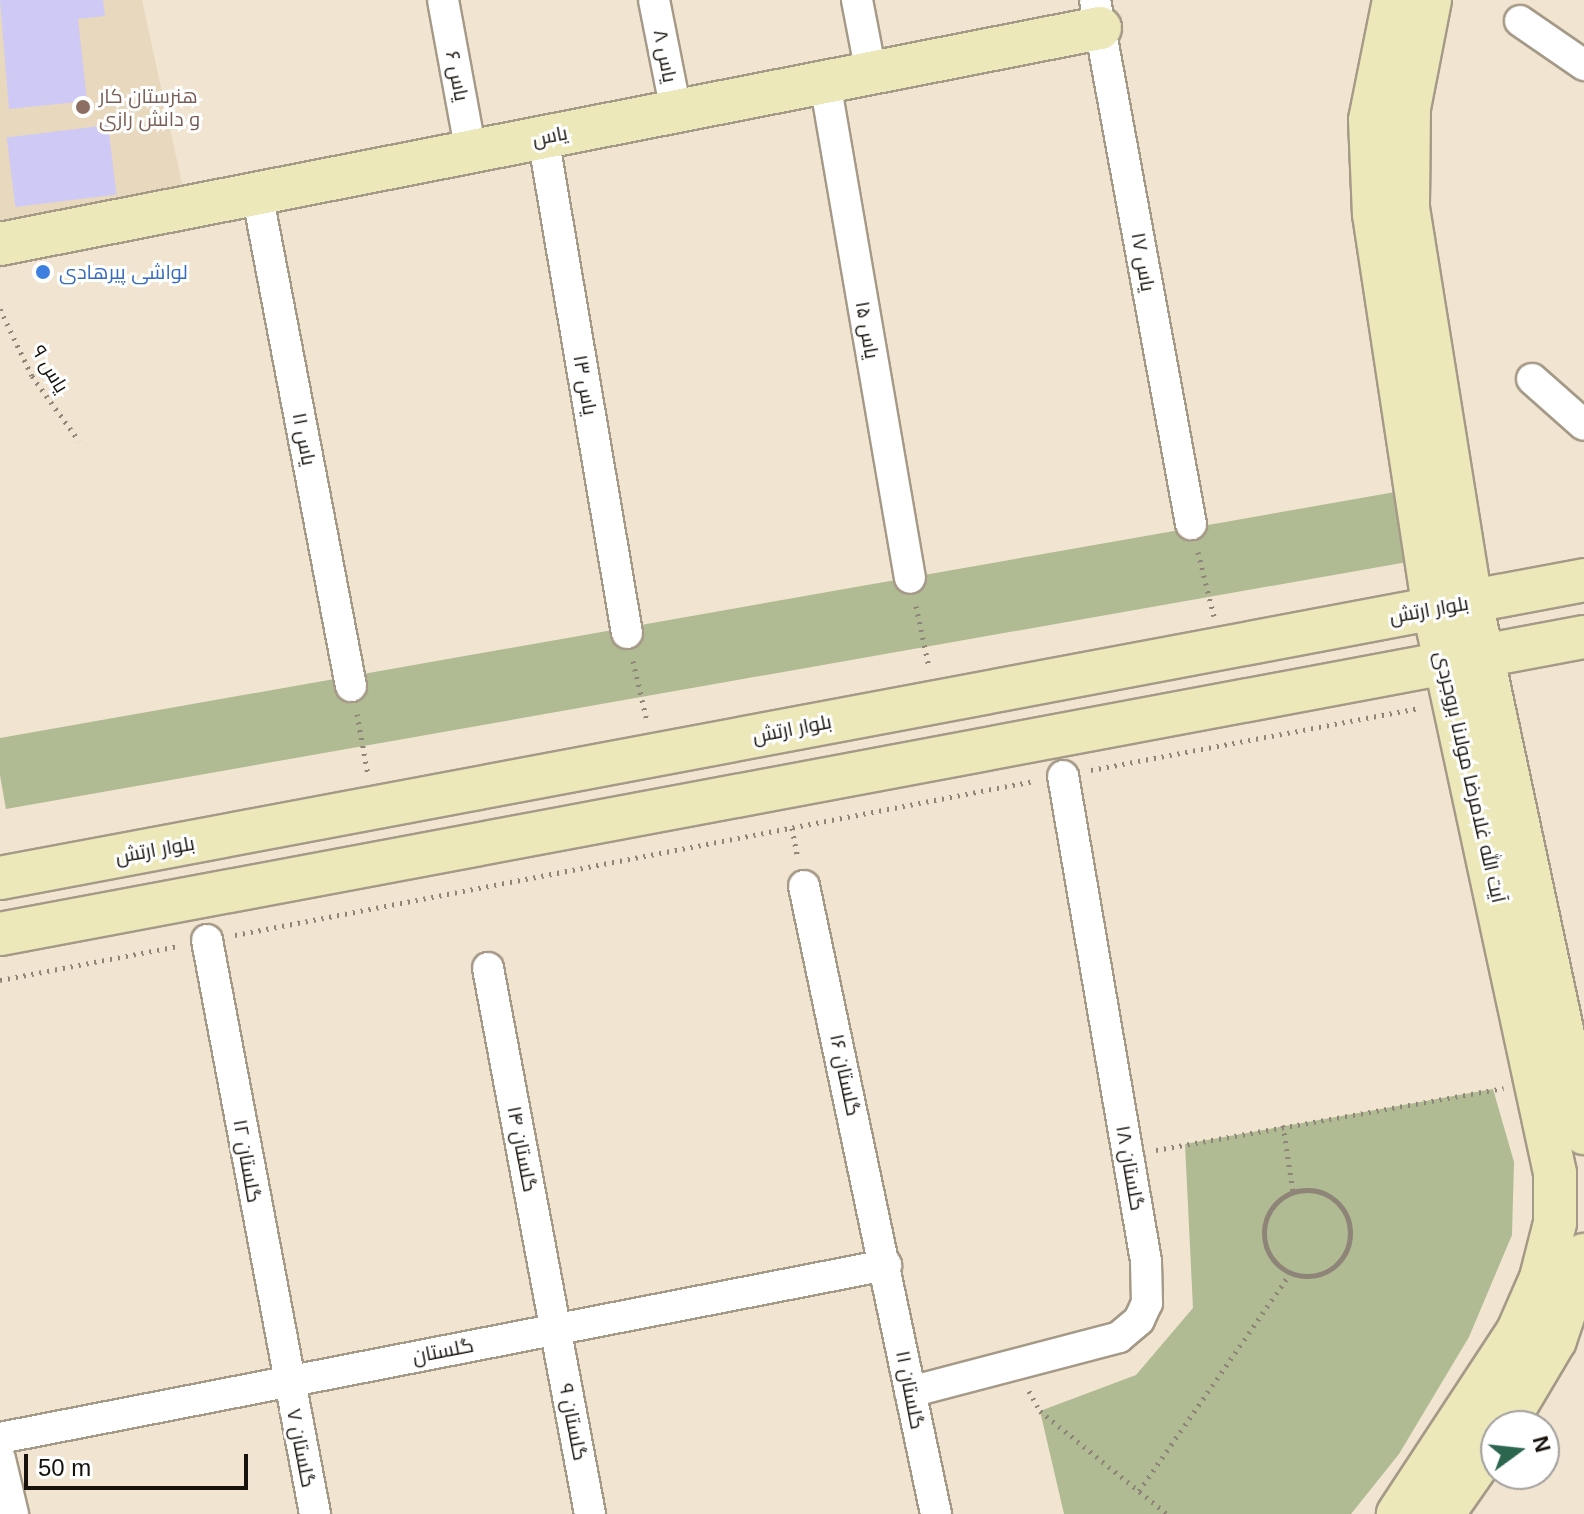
<!DOCTYPE html>
<html>
<head>
<meta charset="utf-8">
<style>
  body { margin:0 }
  #map { position:relative; width:1584px; height:1514px; overflow:hidden; background:#f1e5d1; font-family:Helvetica,Cairo,sans-serif }
  div>[style] { position:absolute }
  .built>* { inset:0; background:#e8d8be }
  .green>* { inset:0; background:#b0ba93; transform-origin:0 0 }
  .building>* { inset:0; background:#cecaf5; transform-origin:0 0 }
  .path>* { height:5px; margin-top:-2.5px; transform-origin:0; background:repeating-linear-gradient(90deg,#8e8578 0 2px,transparent 0 8px) }
  .path>.ring { margin:-2.5px; padding:0; box-sizing:content-box; background:none; border:5px solid #8e8578; border-radius:50% }
  .roads { filter:drop-shadow(2px 0 #a59987) drop-shadow(-2px 0 #a59987) drop-shadow(0 2px #a59987) drop-shadow(0 -2px #a59987) }
  .street>* { height:30px; margin:-15px; padding:0 15px; transform-origin:15px; border-radius:15px; background:#fff }
  .secondary>* { height:42px; margin:-21px; padding:0 21px; transform-origin:21px; border-radius:21px; background:#ece8ba }
  .dots>* { width:22px; height:22px; translate:-50% -50%; box-sizing:border-box; border:4px solid #fff; border-radius:50% }
  span { translate:-50% -50%; white-space:nowrap; text-align:center; line-height:1.15; -webkit-text-stroke:6px #fff; paint-order:stroke }
  .street-label { font-size:20px; color:#17120c }
  .education-label { font-size:20px; color:#785e54 }
  .left { translate:0 -50%; text-align:left }
  .shop-label { font-size:20px; color:#366cbe }
  .north { position:absolute; left:1480px; top:1410px; width:80px; height:80px; box-sizing:border-box; background:#fff; border:2px solid #a2a09e; border-radius:50%; rotate:75deg; font-size:22px; font-weight:700; line-height:32px; text-align:center; color:#17120c }
  .north::after { content:''; display:block; margin:auto; width:28px; height:36px; background:#2d664f; clip-path:polygon(50% 0,100% 100%,50% 72%,0 100%) }
  .scale { position:absolute; left:24px; top:1454px; width:224px; height:36px; box-sizing:border-box; border:4px solid #17120c; border-top:0; padding-left:10px; font-size:24px; line-height:28px; white-space:nowrap; color:#17120c; -webkit-text-stroke:6px #fff; paint-order:stroke }
</style>
</head>
<body>
<div id="map">
  <div class="built">
    <div style="clip-path:polygon(0 0,142px 0,183px 188px,0 220px)"></div>
  </div>
  <div class="green">
    <div style="left:1395px;top:492px;width:71px;height:1423px;rotate:80deg"></div>
    <div style="clip-path:polygon(1493px 1089px,1514px 1162px,1512px 1235px,1469px 1337px,1399px 1454px,1351px 1514px,1064px 1514px,1040px 1411px,1136px 1375px,1193px 1308px,1185px 1144px)"></div>
  </div>
  <div class="building">
    <div style="clip-path:polygon(0 0,103px 0,105px 16px,78px 19px,87px 101px,9px 109px)"></div>
    <div style="left:108px;top:125px;width:70px;height:102px;rotate:83deg"></div>
  </div>
  <div class="path">
    <div style="left:0;top:309px;width:74px;rotate:64.5deg"></div>
    <div style="left:32px;top:376px;width:80px;rotate:54.1deg"></div>
    <div style="left:1198px;top:552px;width:66px;rotate:76deg"></div>
    <div style="left:916px;top:606px;width:62px;rotate:78deg"></div>
    <div style="left:633px;top:661px;width:62px;rotate:76.9deg"></div>
    <div style="left:357px;top:714px;width:62px;rotate:79.8deg"></div>
    <div style="left:1091px;top:770px;width:334px;rotate:-10.7deg"></div>
    <div style="left:792px;top:828px;width:31px;rotate:79deg"></div>
    <div style="left:235px;top:935px;width:814px;rotate:-10.91deg"></div>
    <div style="left:0;top:980px;width:181px;rotate:-10.8deg"></div>
    <div style="left:1283px;top:1125px;width:68px;rotate:81.5deg"></div>
    <div style="left:1156px;top:1150px;width:353px;rotate:-10.1deg"></div>
    <div class="ring" style="left:1264px;top:1190px;width:81px;height:81px"></div>
    <div style="left:1029px;top:1391px;width:23px;rotate:61deg"></div>
    <div style="left:1040px;top:1411px;width:164px;rotate:39deg"></div>
    <div style="left:1139px;top:1491px;width:264px;rotate:-55.2deg"></div>
  </div>
  <div class="roads">
    <div class="street">
      <div style="left:443px;top:0;width:155px;rotate:79.6deg"></div>
      <div style="left:654px;top:0;width:113px;rotate:78.8deg"></div>
      <div style="left:857px;top:0;width:74px;rotate:79.1deg"></div>
      <div style="left:1095px;top:0;width:533px;rotate:79.62deg"></div>
      <div style="left:1520px;top:21px;width:78px;rotate:34.5deg"></div>
      <div style="left:825px;top:82px;width:503px;rotate:80.28deg"></div>
      <div style="left:543px;top:137px;width:503px;rotate:80.39deg"></div>
      <div style="left:257px;top:193px;width:502px;rotate:79.21deg"></div>
      <div style="left:1532px;top:379px;width:69px;rotate:41.5deg"></div>
      <div style="left:804px;top:886px;width:642px;rotate:78.13deg"></div>
      <div style="left:207px;top:940px;width:584px;rotate:79.34deg"></div>
      <div style="left:488px;top:968px;width:555px;rotate:79.42deg"></div>
      <div style="left:910px;top:1392px;width:216px;rotate:-14.7deg"></div>
      <div style="left:1119px;top:1337px;width:26px;rotate:-40deg"></div>
      <div style="left:1139px;top:1320px;width:19px;rotate:-65deg"></div>
      <div style="left:1147px;top:1303px;width:42px;rotate:-91.4deg"></div>
      <div style="left:1146px;top:1261px;width:492px;rotate:-99.7deg"></div>
      <div style="left:0;top:1438px;width:903px;rotate:-11.05deg"></div>
      <div style="left:0;top:1459px;width:57px;rotate:76.7deg"></div>
    </div>
    <div class="secondary">
      <div style="left:1394px;top:0;width:122px;rotate:101.3deg"></div>
      <div style="left:1370px;top:120px;width:94px;rotate:87.6deg"></div>
      <div style="left:1374px;top:214px;width:401px;rotate:81.4deg"></div>
      <div style="left:1434px;top:610px;width:576px;rotate:77.87deg"></div>
      <div style="left:1555px;top:1173px;width:50px;rotate:90deg"></div>
      <div style="left:1555px;top:1223px;width:57px;rotate:104.3deg"></div>
      <div style="left:1541px;top:1278px;width:58px;rotate:113.5deg"></div>
      <div style="left:1518px;top:1331px;width:219px;rotate:123.3deg"></div>
      <div style="left:1430px;top:0;width:110px;rotate:101deg"></div>
      <div style="left:1409px;top:108px;width:100px;rotate:90.6deg"></div>
      <div style="left:1408px;top:208px;width:399px;rotate:80.9deg"></div>
      <div style="left:1471px;top:602px;width:543px;rotate:77.99deg"></div>
      <div style="left:0;top:244px;width:1121px;rotate:-11.11deg"></div>
      <div style="left:0;top:878px;width:1612px;rotate:-10.65deg"></div>
      <div style="left:0;top:934px;width:1612px;rotate:-10.62deg"></div>
      <div style="left:1504px;top:1426px;width:100px;rotate:-59.3deg"></div>
      <div style="left:1555px;top:1340px;width:90px;rotate:-71.2deg"></div>
      <div style="left:1443px;top:1514px;width:93px;rotate:-55.1deg"></div>
    </div>
  </div>
  <div class="dots">
    <div style="left:83px;top:107px;background:#8d6e63"></div>
    <div style="left:43px;top:272px;background:#3f7fe0"></div>
  </div>
  <div class="street-label">
    <span style="left:665px;top:56px;rotate:79deg">یاس ۸</span>
    <span style="left:457px;top:76px;rotate:79deg">یاس ۶</span>
    <span style="left:550px;top:136px;rotate:-11deg">یاس</span>
    <span style="left:1143px;top:262px;rotate:80deg">یاس ۱۷</span>
    <span style="left:867px;top:330px;rotate:80deg">یاس ۱۵</span>
    <span style="left:50px;top:369px;rotate:59deg">یاس ۹</span>
    <span style="left:585px;top:385px;rotate:80deg">یاس ۱۳</span>
    <span style="left:304px;top:439px;rotate:79deg">یاس ۱۱</span>
    <span style="left:1429px;top:610px;rotate:-10deg">بلوار ارتش</span>
    <span style="left:792px;top:729px;rotate:-11deg">بلوار ارتش</span>
    <span style="left:1470px;top:777px;rotate:77deg">آیت الله غلامرضا مولانا بروجردی</span>
    <span style="left:155px;top:850px;rotate:-10deg">بلوار ارتش</span>
    <span style="left:845px;top:1075px;rotate:78deg">گلستان ۱۶</span>
    <span style="left:522px;top:1149px;rotate:79deg">گلستان ۱۴</span>
    <span style="left:247px;top:1161px;rotate:80deg">گلستان ۱۲</span>
    <span style="left:1130px;top:1168px;rotate:80deg">گلستان ۱۸</span>
    <span style="left:443px;top:1351px;rotate:-11deg">گلستان</span>
    <span style="left:910px;top:1390px;rotate:79deg">گلستان ۱۱</span>
    <span style="left:573px;top:1422px;rotate:79deg">گلستان ۹</span>
    <span style="left:301px;top:1448px;rotate:79deg">گلستان ۷</span>
  </div>
  <div class="education-label">
    <span class="left" style="left:99px;top:108px">هنرستان کار<br>و دانش رازی</span>
  </div>
  <div class="shop-label">
    <span class="left" style="left:59px;top:272px">لواشی پیرهادی</span>
  </div>
  <div class="north">N</div>
  <div class="scale">50 m</div>
</div>
</body>
</html>
